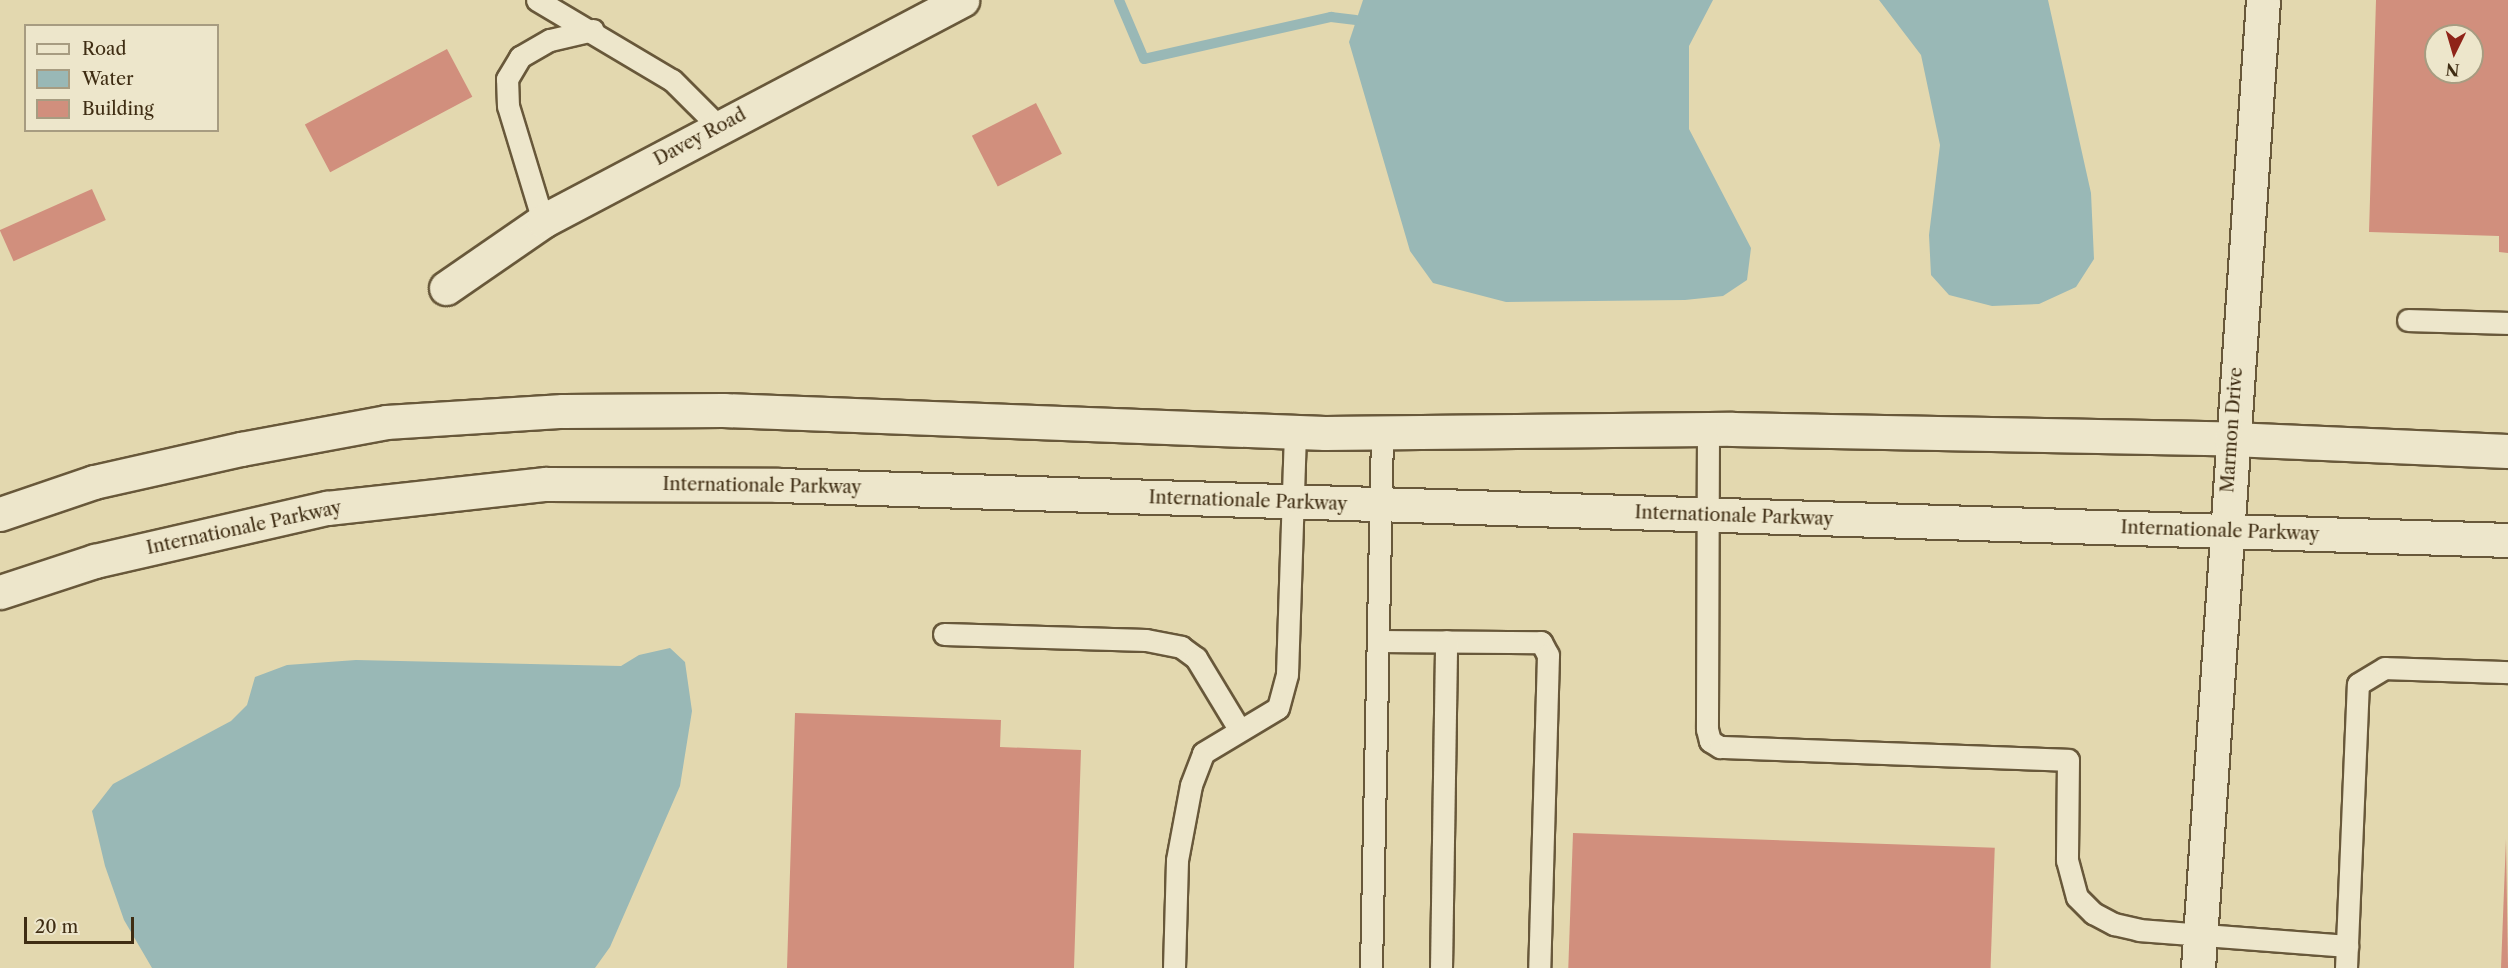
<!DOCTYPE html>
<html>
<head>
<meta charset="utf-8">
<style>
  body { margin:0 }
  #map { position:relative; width:2508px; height:968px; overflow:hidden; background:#e3d8af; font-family:"Libre Caslon Text",serif }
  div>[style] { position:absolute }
  .water>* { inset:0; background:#99b8b6 }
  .stream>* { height:10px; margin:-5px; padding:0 5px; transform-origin:5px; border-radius:5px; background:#99b8b6 }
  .building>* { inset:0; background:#d18f7d; transform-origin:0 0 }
  .roads { filter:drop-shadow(2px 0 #68583a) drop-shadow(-2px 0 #68583a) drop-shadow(0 2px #68583a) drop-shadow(0 -2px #68583a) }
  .service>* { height:21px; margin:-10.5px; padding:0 10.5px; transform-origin:10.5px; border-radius:10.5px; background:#ede6cb }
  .minor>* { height:33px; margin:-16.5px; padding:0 16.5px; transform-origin:16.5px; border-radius:16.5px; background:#ede6cb }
  .tertiary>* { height:33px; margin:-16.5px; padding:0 16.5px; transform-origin:16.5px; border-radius:16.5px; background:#ede6cb }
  span { translate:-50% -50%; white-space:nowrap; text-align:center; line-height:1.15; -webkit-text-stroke:4.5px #ede6cb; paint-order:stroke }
  .street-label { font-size:18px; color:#3f2d13 }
  .legend { position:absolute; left:24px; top:24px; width:195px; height:108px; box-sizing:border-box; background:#ede6cb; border:2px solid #a79c81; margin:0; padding:8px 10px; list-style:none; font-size:18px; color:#3f2d13 }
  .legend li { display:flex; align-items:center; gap:12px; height:30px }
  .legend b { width:30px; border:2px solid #a79c81 }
  .north { position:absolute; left:2424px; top:24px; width:60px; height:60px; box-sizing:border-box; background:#ede6cb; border:2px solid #a79c81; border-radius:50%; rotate:185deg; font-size:16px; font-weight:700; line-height:24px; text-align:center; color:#3f2d13 }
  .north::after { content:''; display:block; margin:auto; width:21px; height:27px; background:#8f2418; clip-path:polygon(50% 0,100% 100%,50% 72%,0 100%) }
  .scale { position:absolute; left:24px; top:917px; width:110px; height:27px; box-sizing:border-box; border:3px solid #3f2d13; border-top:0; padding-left:8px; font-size:18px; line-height:21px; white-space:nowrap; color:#3f2d13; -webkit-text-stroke:4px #ede6cb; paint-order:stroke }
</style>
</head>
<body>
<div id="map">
  <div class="water">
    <div style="clip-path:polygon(1363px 0,1713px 0,1689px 46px,1689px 129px,1751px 248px,1747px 280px,1723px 296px,1685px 300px,1506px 302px,1433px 283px,1410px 251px,1349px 42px)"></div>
    <div style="clip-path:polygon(1879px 0,2048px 0,2091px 193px,2094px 259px,2076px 287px,2039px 304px,1992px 306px,1949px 295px,1931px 275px,1929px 235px,1940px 145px,1921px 55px)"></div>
    <div style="clip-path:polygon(670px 648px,685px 662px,692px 711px,680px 786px,610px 947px,595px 968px,152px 968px,124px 920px,105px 866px,92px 811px,113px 784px,231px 721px,247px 705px,255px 677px,287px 665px,356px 660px,621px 666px,639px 655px)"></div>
  </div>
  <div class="stream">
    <div style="left:1119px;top:0;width:64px;rotate:67deg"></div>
    <div style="left:1144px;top:59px;width:192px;rotate:-12.7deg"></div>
    <div style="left:1331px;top:17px;width:25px;rotate:7deg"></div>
  </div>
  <div class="building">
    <div style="clip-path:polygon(evenodd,2376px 0,2508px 0,2508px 253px,2499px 252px,2499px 236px,2369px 232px,2376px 0,2436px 36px,2472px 36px,2472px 72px,2436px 72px,2436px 36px)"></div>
    <div style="left:447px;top:49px;width:54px;height:161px;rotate:62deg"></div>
    <div style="left:1036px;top:103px;width:57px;height:72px;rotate:63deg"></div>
    <div style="left:92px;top:189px;width:34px;height:101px;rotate:66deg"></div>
    <div style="clip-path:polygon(795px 713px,1001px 720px,1000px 747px,1081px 750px,1074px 968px,787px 968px)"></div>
    <div style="left:1573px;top:833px;width:422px;height:135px;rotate:2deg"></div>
    <div style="clip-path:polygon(2506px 839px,2508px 968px,2501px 968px)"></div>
  </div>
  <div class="roads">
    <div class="service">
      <div style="left:537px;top:0;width:157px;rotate:30.7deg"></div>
      <div style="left:672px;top:80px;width:66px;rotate:45deg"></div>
      <div style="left:543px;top:221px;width:120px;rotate:-106.9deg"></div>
      <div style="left:508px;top:106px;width:27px;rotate:-92deg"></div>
      <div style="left:507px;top:79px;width:26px;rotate:-59deg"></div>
      <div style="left:520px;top:57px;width:34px;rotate:-30deg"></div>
      <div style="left:550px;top:40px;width:44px;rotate:-13.1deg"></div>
      <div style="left:2408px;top:320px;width:100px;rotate:1.7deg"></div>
      <div style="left:1708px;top:430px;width:299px;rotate:90.2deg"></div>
      <div style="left:1707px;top:729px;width:12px;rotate:76deg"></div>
      <div style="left:1710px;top:741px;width:12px;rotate:31deg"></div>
      <div style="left:1720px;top:747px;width:348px;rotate:2.1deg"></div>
      <div style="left:2068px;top:760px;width:100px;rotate:90.6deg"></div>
      <div style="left:2067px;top:860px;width:38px;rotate:75deg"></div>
      <div style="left:2077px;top:897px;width:23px;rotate:45deg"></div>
      <div style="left:2093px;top:913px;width:24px;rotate:28deg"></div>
      <div style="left:2114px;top:924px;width:26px;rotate:13deg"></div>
      <div style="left:2139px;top:930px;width:209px;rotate:4.4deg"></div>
      <div style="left:944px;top:634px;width:202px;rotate:1.7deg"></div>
      <div style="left:1146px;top:640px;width:36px;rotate:11deg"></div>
      <div style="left:1181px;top:647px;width:19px;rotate:36deg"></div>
      <div style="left:1196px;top:658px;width:83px;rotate:58.8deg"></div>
      <div style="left:1378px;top:641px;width:163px;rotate:0.4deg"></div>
      <div style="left:1541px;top:642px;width:15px;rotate:62deg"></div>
      <div style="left:1548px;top:655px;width:313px;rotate:91.6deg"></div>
      <div style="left:1174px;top:968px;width:108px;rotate:-88.4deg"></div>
      <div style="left:1177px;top:860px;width:76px;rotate:-79.4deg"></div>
      <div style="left:1191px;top:785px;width:34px;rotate:-69deg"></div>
      <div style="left:1203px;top:753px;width:87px;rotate:-31deg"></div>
      <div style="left:1278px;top:708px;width:35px;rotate:-75deg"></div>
      <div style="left:1287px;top:674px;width:242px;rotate:-88.1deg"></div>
      <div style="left:1371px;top:968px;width:536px;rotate:-88.82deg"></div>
      <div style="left:1441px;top:968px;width:327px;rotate:-89.1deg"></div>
      <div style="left:2346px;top:968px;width:284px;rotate:-87.6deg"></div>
      <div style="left:2358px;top:684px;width:31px;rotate:-31deg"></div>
      <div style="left:2385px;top:668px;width:123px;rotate:1.9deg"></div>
    </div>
    <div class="minor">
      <div style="left:446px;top:288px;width:118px;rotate:-34.6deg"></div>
      <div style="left:543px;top:221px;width:474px;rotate:-27.8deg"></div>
      <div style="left:2198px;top:968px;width:970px;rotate:-86.16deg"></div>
    </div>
    <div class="tertiary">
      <div style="left:0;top:514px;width:99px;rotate:-18.8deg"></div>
      <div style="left:94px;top:482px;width:151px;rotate:-12.7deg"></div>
      <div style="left:241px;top:449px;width:147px;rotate:-10.5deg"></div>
      <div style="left:386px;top:422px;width:177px;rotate:-3.6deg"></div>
      <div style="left:563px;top:411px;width:160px;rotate:-0.4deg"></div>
      <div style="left:723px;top:410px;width:602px;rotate:2.19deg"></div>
      <div style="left:1325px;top:433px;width:407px;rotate:-0.6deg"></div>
      <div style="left:1732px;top:429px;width:499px;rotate:1.1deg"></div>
      <div style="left:2231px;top:439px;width:277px;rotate:2.5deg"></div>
      <div style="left:0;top:592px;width:100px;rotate:-18.1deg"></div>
      <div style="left:95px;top:561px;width:238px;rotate:-12.9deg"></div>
      <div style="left:327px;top:508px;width:220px;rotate:-6.3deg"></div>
      <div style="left:546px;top:484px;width:232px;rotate:0.2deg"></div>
      <div style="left:778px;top:485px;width:1731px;rotate:1.82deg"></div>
    </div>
  </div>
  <div class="street-label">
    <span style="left:700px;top:137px;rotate:-28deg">Davey Road</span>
    <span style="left:2232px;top:430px;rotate:-86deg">Marmon Drive</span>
    <span style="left:762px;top:486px;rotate:1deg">Internationale Parkway</span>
    <span style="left:1248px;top:501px;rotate:2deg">Internationale Parkway</span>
    <span style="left:1734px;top:516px;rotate:2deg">Internationale Parkway</span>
    <span style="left:244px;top:528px;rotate:-12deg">Internationale Parkway</span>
    <span style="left:2220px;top:531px;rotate:2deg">Internationale Parkway</span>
  </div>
  <ul class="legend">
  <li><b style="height:8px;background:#ede6cb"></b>Road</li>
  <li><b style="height:16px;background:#99b8b6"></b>Water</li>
  <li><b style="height:16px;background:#d18f7d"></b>Building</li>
  </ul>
  <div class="north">N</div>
  <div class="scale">20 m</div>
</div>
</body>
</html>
